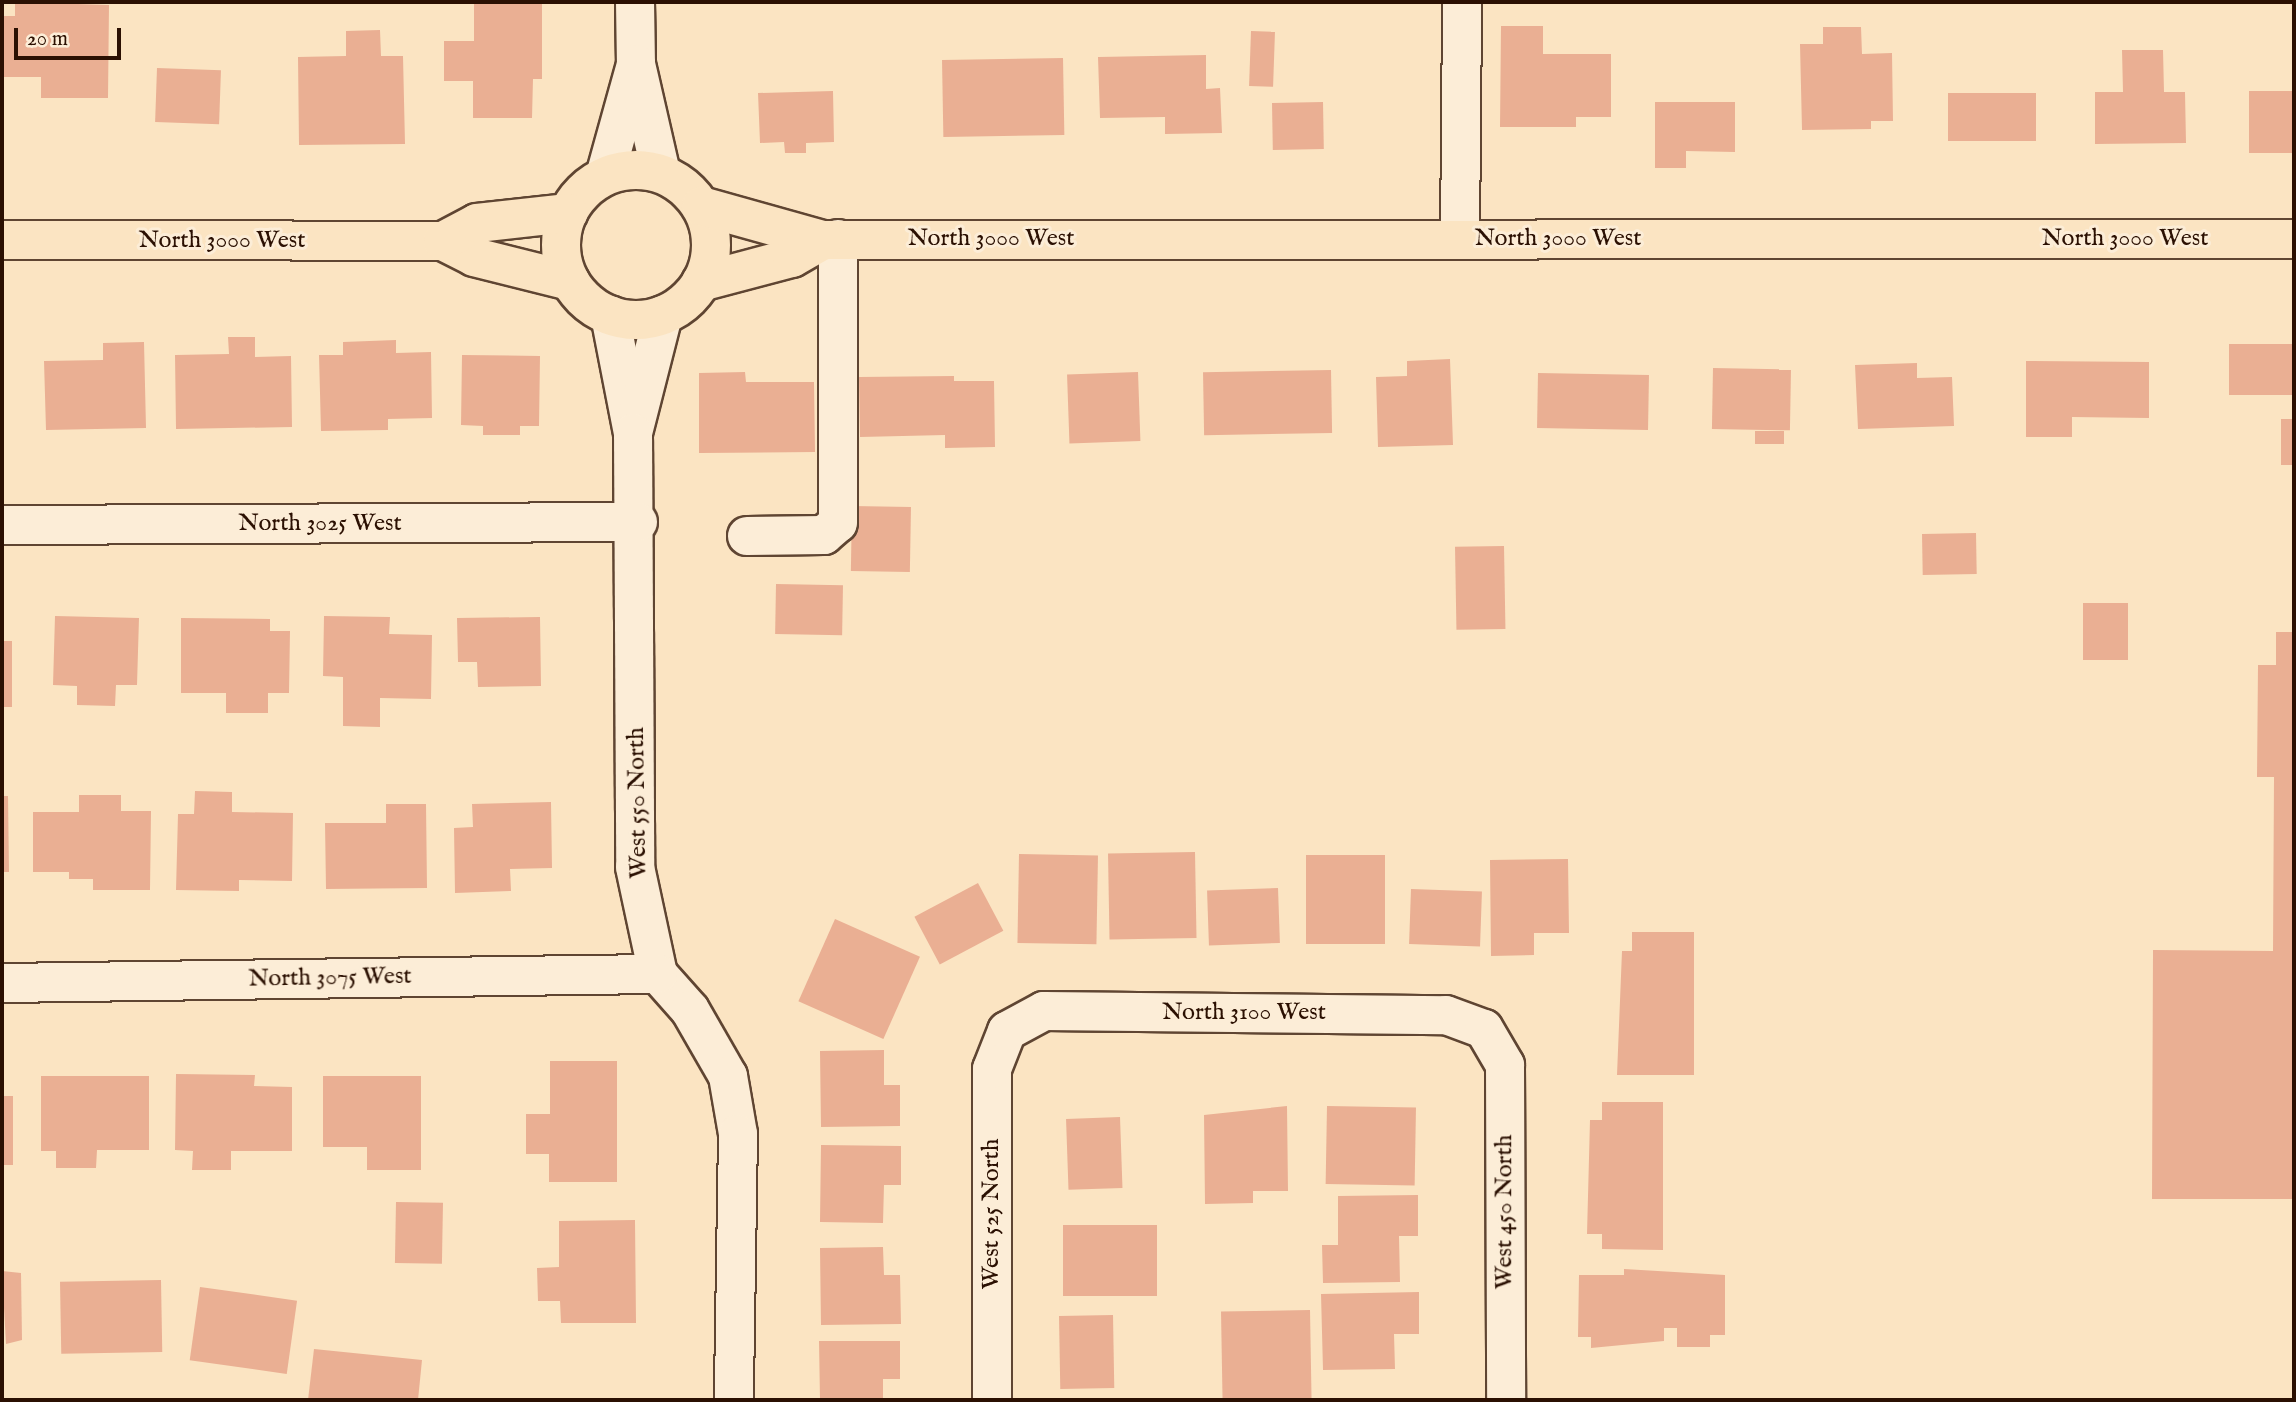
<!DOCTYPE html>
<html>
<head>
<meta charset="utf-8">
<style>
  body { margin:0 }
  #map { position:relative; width:2296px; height:1402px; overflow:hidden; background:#fbe4c2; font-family:"IM FELL English",serif }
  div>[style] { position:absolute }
  .building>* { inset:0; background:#eaaf93; transform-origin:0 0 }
  .roads { filter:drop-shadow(2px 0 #5f4532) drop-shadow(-2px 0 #5f4532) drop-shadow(0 2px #5f4532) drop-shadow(0 -2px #5f4532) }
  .minor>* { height:38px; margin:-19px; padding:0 19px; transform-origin:19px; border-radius:19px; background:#fcedd7 }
  .major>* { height:38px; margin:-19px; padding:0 19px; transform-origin:19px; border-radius:19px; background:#fbe4c2 }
  .major>.ring { margin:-19px; padding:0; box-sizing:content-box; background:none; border:38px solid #fbe4c2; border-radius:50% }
  span { translate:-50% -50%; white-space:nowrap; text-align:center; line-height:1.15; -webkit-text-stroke:6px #fcedd7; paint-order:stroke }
  .street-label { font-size:24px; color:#2b1002 }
  .frame { position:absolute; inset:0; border:4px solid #2b1002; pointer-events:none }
  .scale { position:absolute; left:14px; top:28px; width:107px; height:32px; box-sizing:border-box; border:4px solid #2b1002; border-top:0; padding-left:9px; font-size:21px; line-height:24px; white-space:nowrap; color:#2b1002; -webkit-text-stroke:5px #fcedd7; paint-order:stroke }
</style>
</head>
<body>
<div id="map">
  <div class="building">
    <div style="clip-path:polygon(15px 2px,109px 5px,108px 98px,41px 98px,41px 77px,2px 77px,2px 16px,15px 16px)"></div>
    <div style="clip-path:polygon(474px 2px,542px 2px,542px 79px,533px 79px,532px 118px,473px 118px,473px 81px,444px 81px,444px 41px,474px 41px)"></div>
    <div style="clip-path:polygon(1501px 26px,1543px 26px,1543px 54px,1611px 54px,1611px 117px,1576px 117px,1576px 127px,1500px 127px)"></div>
    <div style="clip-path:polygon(1823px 27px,1861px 27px,1862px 54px,1892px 53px,1893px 121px,1871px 121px,1871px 129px,1802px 130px,1800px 44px,1823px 44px)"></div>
    <div style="clip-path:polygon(380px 30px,381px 56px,403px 56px,405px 144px,299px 145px,298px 57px,346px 56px,346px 31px)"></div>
    <div style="left:1251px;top:31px;width:24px;height:55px;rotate:2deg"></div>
    <div style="clip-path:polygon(2122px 50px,2163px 50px,2164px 92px,2185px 92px,2186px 143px,2095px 144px,2095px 92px,2123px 92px)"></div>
    <div style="clip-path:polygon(1206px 55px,1206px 89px,1220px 88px,1222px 133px,1165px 134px,1165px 117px,1100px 118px,1098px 57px)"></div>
    <div style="left:1063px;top:58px;width:77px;height:121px;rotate:89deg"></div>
    <div style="left:157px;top:68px;width:64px;height:54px;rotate:2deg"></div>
    <div style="clip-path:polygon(833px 91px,834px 142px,806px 143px,806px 153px,785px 153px,784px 142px,760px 143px,758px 93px)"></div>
    <div style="left:2249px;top:91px;width:45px;height:62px"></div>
    <div style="left:1948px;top:93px;width:88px;height:48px"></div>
    <div style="left:1323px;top:102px;width:47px;height:51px;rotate:89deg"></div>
    <div style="clip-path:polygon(1655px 102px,1735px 102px,1735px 152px,1686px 151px,1686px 168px,1655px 168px)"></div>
    <div style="clip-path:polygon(228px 337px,255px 337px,255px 357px,291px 356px,292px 427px,176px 429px,175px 355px,229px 354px)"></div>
    <div style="clip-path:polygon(396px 340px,396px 353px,431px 352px,432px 418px,388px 419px,388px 430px,321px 431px,319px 355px,343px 355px,343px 342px)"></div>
    <div style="clip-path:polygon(144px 342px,146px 428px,46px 430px,44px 361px,103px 360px,103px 343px)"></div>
    <div style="left:2294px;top:344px;width:51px;height:65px;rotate:90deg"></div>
    <div style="clip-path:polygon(462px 355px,540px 356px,539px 426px,520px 426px,520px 435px,483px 435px,483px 426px,461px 425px)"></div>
    <div style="clip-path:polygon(1450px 359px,1453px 445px,1378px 447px,1376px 377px,1407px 376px,1407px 361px)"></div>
    <div style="clip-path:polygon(2026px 361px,2149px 362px,2149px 418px,2072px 417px,2072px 437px,2026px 437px)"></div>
    <div style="clip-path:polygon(1917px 363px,1917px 378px,1952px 377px,1954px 426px,1858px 429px,1855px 365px)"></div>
    <div style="left:1713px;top:368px;width:78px;height:61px;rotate:1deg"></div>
    <div style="left:1331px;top:370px;width:63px;height:128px;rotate:89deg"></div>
    <div style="clip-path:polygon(745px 372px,746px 382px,814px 382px,815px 452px,699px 453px,699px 373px)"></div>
    <div style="left:1138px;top:372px;width:69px;height:71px;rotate:88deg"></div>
    <div style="left:1538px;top:373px;width:111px;height:55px;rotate:1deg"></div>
    <div style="clip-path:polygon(954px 376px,954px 381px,994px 381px,995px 447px,945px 448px,945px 435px,860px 437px,859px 377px)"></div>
    <div style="left:2281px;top:419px;width:13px;height:46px"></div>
    <div style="left:1755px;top:431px;width:29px;height:13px"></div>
    <div style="left:852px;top:506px;width:59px;height:65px;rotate:1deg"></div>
    <div style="left:1976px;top:533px;width:41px;height:54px;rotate:89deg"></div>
    <div style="left:1504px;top:546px;width:83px;height:49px;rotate:89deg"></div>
    <div style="left:776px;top:584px;width:67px;height:50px;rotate:1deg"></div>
    <div style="left:2083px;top:603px;width:45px;height:57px"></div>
    <div style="clip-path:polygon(55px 616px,139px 618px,137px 685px,116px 685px,115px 706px,77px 705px,77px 686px,53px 685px)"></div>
    <div style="clip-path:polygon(324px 616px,390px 617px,389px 634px,432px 635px,431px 699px,380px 698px,380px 727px,343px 726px,343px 677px,323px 676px)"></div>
    <div style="clip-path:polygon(540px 617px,541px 686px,478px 687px,477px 662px,458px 662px,457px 618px)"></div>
    <div style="clip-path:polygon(181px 618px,270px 619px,270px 631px,290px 631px,289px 693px,268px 693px,268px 713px,226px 713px,226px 693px,181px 693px)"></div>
    <div style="clip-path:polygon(2276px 632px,2294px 632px,2294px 1199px,2152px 1199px,2153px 950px,2273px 951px,2274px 777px,2257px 777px,2258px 665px,2276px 665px)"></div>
    <div style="left:2px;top:641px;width:10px;height:66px"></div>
    <div style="clip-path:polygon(195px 791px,232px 792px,232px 812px,293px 813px,292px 881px,239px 880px,239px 891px,176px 890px,178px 814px,194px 814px)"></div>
    <div style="clip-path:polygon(79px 795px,121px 795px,121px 811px,151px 811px,150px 890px,93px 890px,93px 879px,69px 879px,69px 872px,33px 872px,33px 812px,79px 812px)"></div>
    <div style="clip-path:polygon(2px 796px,8px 796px,9px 872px,2px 872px)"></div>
    <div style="clip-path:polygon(551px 802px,552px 868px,510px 869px,511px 891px,455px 893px,454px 828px,473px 827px,472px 804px)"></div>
    <div style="clip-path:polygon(386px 804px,426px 804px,427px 888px,326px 889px,325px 823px,386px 823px)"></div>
    <div style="left:1195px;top:852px;width:86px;height:87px;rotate:89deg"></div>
    <div style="left:1019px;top:854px;width:79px;height:89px;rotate:1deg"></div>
    <div style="left:1306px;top:855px;width:79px;height:89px"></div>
    <div style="clip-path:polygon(1568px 859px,1569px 933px,1534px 933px,1534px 955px,1491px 956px,1490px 860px)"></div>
    <div style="left:978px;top:883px;width:54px;height:72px;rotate:62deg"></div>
    <div style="left:1278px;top:888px;width:55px;height:71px;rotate:88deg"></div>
    <div style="left:1411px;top:889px;width:71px;height:55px;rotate:2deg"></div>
    <div style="left:835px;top:919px;width:93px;height:90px;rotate:24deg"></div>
    <div style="clip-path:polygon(1632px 932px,1694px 932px,1694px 1075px,1617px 1075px,1622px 951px,1632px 951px)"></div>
    <div style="clip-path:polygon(884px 1050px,884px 1085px,900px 1085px,900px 1126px,821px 1127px,820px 1051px)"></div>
    <div style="clip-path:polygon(550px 1061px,617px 1061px,617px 1182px,549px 1182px,549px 1154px,526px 1154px,526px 1114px,550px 1114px)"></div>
    <div style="clip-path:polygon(176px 1074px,255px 1075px,254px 1086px,292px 1087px,292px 1151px,231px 1151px,231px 1170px,192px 1170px,193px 1151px,175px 1150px)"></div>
    <div style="clip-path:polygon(41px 1076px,149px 1076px,149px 1150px,97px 1150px,96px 1168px,56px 1168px,56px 1151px,41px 1151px)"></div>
    <div style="clip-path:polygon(323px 1076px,421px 1076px,421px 1170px,367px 1170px,367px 1147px,323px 1147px)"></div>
    <div style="left:2px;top:1096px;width:11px;height:69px"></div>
    <div style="clip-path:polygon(1602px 1102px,1663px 1102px,1663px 1250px,1602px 1249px,1602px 1234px,1587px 1234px,1590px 1120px,1602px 1120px)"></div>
    <div style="clip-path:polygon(1287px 1106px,1288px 1191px,1253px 1191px,1253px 1203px,1205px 1204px,1204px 1115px)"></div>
    <div style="left:1327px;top:1106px;width:89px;height:78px;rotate:1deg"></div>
    <div style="left:1120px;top:1117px;width:71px;height:54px;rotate:88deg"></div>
    <div style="clip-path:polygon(821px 1145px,901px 1146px,901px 1185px,884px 1185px,883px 1223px,820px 1222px)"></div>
    <div style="clip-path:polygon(1418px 1195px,1418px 1236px,1399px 1236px,1400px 1282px,1323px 1283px,1322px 1245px,1338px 1245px,1338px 1196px)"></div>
    <div style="left:396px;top:1202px;width:47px;height:61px;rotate:1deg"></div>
    <div style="clip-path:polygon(635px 1220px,636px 1323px,561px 1323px,560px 1301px,538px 1301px,537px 1268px,559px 1267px,559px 1221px)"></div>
    <div style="left:1063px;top:1225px;width:94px;height:71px"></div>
    <div style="clip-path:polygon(883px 1247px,884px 1275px,900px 1275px,901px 1324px,821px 1325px,820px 1248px)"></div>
    <div style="clip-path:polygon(1624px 1269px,1725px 1275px,1725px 1335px,1710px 1335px,1710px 1347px,1677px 1347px,1677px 1328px,1664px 1328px,1664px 1341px,1591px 1348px,1591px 1337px,1578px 1337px,1579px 1275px,1624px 1275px)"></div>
    <div style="clip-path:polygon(2px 1271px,21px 1273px,22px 1340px,6px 1344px)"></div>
    <div style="left:161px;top:1280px;width:72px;height:101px;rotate:89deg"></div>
    <div style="left:200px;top:1287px;width:98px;height:74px;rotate:8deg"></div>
    <div style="clip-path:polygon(1419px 1292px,1419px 1334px,1394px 1334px,1395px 1369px,1323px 1370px,1321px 1294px)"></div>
    <div style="left:1310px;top:1310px;width:90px;height:89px;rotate:89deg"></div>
    <div style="left:1113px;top:1315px;width:73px;height:54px;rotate:89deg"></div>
    <div style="clip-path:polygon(819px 1341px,900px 1341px,900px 1379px,883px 1379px,883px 1400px,820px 1400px)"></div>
    <div style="clip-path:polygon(314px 1349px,422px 1360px,418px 1400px,308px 1400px)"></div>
  </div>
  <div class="roads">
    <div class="minor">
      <div style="left:635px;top:2px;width:62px;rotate:89.1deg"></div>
      <div style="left:605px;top:176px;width:116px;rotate:-74.5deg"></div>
      <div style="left:636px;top:64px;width:112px;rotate:77.1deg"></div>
      <div style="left:1460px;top:239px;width:237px;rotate:-89.5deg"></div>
      <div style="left:610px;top:315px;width:120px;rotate:79deg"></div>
      <div style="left:633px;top:433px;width:122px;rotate:-75.7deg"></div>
      <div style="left:633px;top:433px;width:434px;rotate:89.7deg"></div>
      <div style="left:635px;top:867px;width:109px;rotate:77.9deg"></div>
      <div style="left:658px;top:974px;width:48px;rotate:48.4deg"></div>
      <div style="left:690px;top:1010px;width:76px;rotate:60.1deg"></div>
      <div style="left:728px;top:1076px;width:59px;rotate:80.2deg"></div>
      <div style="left:738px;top:1134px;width:266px;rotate:90.9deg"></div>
      <div style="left:2px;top:525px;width:636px;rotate:-0.27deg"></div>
      <div style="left:747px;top:536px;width:77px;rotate:-0.7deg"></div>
      <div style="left:824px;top:535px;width:18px;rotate:-41deg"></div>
      <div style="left:838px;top:523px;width:284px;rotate:-90deg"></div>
      <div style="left:2px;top:983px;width:656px;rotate:-0.79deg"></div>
      <div style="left:992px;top:1400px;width:331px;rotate:-90deg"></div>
      <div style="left:992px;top:1069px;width:41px;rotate:-68.5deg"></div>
      <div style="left:1007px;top:1031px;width:42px;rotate:-28.4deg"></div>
      <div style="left:1044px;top:1011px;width:402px;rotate:0.6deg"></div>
      <div style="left:1446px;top:1015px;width:40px;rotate:20.2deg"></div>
      <div style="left:1484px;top:1029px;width:42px;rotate:59.7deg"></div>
      <div style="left:1505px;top:1065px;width:335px;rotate:89.8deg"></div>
    </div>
    <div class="major">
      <div class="ring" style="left:561px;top:170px;width:112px;height:112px"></div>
      <div style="left:701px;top:206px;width:127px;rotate:15.6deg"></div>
      <div style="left:823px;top:240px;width:1471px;rotate:-0.04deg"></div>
      <div style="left:2px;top:240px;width:441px;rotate:0.1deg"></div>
      <div style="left:443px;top:241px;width:35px;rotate:27deg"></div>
      <div style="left:474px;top:257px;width:99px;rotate:14deg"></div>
      <div style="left:443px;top:241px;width:38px;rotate:-28deg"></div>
      <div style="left:477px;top:223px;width:92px;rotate:-6.3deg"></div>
      <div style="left:701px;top:282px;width:94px;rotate:-14.8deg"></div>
      <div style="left:792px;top:258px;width:36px;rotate:-30deg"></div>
    </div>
  </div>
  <div class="street-label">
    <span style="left:991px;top:239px">North 3000 West</span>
    <span style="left:1558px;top:239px">North 3000 West</span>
    <span style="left:2125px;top:239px">North 3000 West</span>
    <span style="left:222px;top:241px">North 3000 West</span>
    <span style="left:320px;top:524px">North 3025 West</span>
    <span style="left:638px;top:803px;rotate:-91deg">West 550 North</span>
    <span style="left:330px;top:978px;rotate:-1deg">North 3075 West</span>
    <span style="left:1244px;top:1013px">North 3100 West</span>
    <span style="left:1505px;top:1212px;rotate:-90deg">West 450 North</span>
    <span style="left:992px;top:1214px;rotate:-90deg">West 525 North</span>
  </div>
  <div class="frame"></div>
  <div class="scale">20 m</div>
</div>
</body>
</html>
